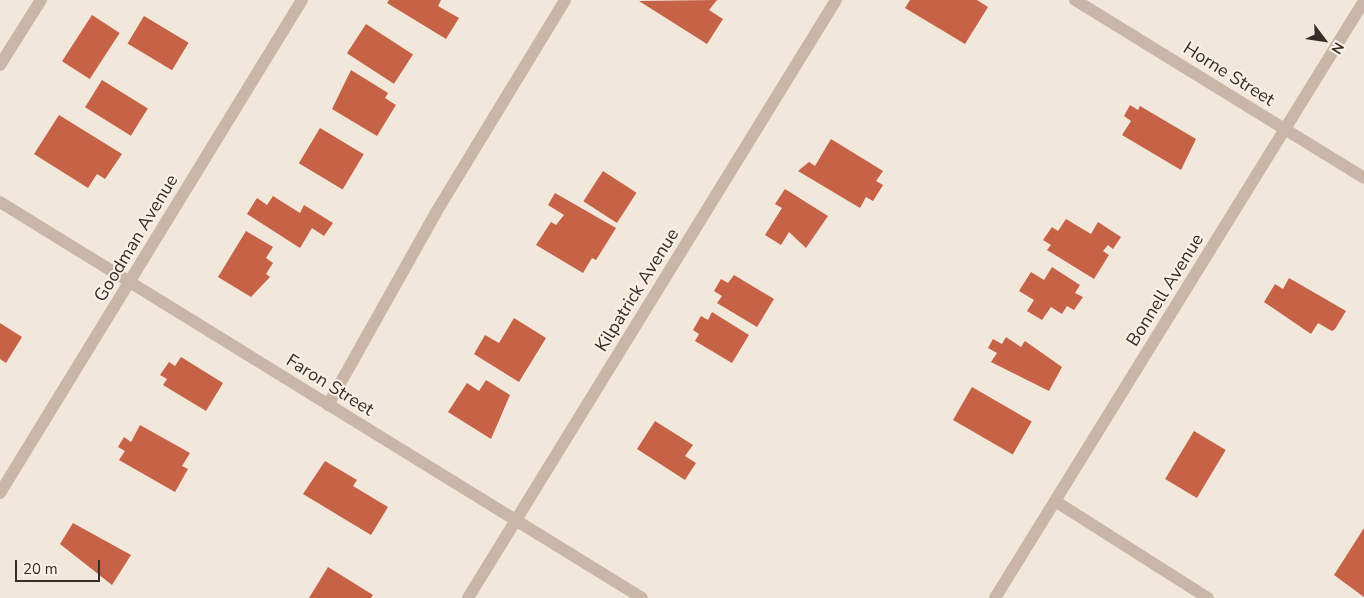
<!DOCTYPE html>
<html>
<head>
<meta charset="utf-8">
<style>
  body { margin:0 }
  #map { position:relative; width:1364px; height:598px; overflow:hidden; background:#f2e7db; font-family:"Nunito Sans",sans-serif }
  div>[style] { position:absolute }
  .building>* { inset:0; background:#c66245; transform-origin:0 0 }
  .service>* { height:12px; margin:-6px; padding:0 6px; transform-origin:6px; border-radius:6px; background:#cab6a7 }
  .minor>* { height:12px; margin:-6px; padding:0 6px; transform-origin:6px; border-radius:6px; background:#cab6a7 }
  .tertiary>* { height:12px; margin:-6px; padding:0 6px; transform-origin:6px; border-radius:6px; background:#cab6a7 }
  span { translate:-50% -50%; white-space:nowrap; text-align:center; line-height:1.15; -webkit-text-stroke:4px #f9f1e7; paint-order:stroke }
  .street-label { font-size:18px; color:#362c28 }
  .north { position:absolute; left:1299px; top:15px; width:50px; height:50px; -webkit-text-stroke:4px #f9f1e7; paint-order:stroke; rotate:121deg; font-size:14px; font-weight:700; line-height:20px; text-align:center; color:#362c28 }
  .north::after { content:''; display:block; margin:auto; width:18px; height:22px; background:#362c28; clip-path:polygon(50% 0,100% 100%,50% 72%,0 100%) }
  .scale { position:absolute; left:15px; top:560px; width:85px; height:22px; box-sizing:border-box; border:2px solid #362c28; border-top:0; padding-left:6px; font-size:15px; line-height:18px; white-space:nowrap; color:#362c28; -webkit-text-stroke:4px #f9f1e7; paint-order:stroke }
</style>
</head>
<body>
<div id="map">
  <div class="building">
    <div style="clip-path:polygon(389px 0,441px 0,438px 6px,459px 18px,446px 39px,387px 3px)"></div>
    <div style="clip-path:polygon(717px 0,709px 10px,723px 19px,707px 44px,639px 1px)"></div>
    <div style="clip-path:polygon(910px 0,977px 0,988px 7px,965px 44px,905px 8px)"></div>
    <div style="left:92px;top:15px;width:33px;height:55px;rotate:33deg"></div>
    <div style="left:144px;top:16px;width:52px;height:32px;rotate:31deg"></div>
    <div style="left:366px;top:24px;width:56px;height:35px;rotate:33deg"></div>
    <div style="clip-path:polygon(351px 70px,388px 93px,385px 98px,396px 105px,377px 136px,332px 109px)"></div>
    <div style="left:102px;top:80px;width:54px;height:32px;rotate:32deg"></div>
    <div style="clip-path:polygon(1130px 105px,1138px 110px,1140px 106px,1196px 139px,1181px 170px,1122px 135px,1131px 121px,1124px 116px)"></div>
    <div style="clip-path:polygon(59px 115px,122px 154px,105px 179px,97px 174px,88px 188px,34px 154px)"></div>
    <div style="left:320px;top:128px;width:51px;height:41px;rotate:31deg"></div>
    <div style="clip-path:polygon(831px 139px,883px 171px,876px 181px,883px 185px,873px 201px,866px 197px,860px 208px,798px 171px,809px 162px,815px 166px)"></div>
    <div style="left:603px;top:171px;width:40px;height:36px;rotate:33deg"></div>
    <div style="clip-path:polygon(785px 189px,828px 216px,806px 248px,789px 232px,781px 245px,765px 235px,782px 208px,775px 204px)"></div>
    <div style="clip-path:polygon(555px 193px,616px 228px,596px 260px,592px 258px,583px 273px,536px 245px,551px 222px,556px 225px,564px 215px,548px 205px)"></div>
    <div style="clip-path:polygon(273px 196px,300px 213px,304px 205px,333px 223px,324px 236px,312px 228px,300px 248px,247px 214px,257px 198px,267px 205px)"></div>
    <div style="clip-path:polygon(1066px 219px,1091px 234px,1098px 222px,1121px 237px,1113px 249px,1108px 245px,1103px 251px,1109px 255px,1094px 279px,1047px 250px,1051px 245px,1043px 240px,1052px 227px,1058px 231px)"></div>
    <div style="clip-path:polygon(246px 231px,273px 247px,266px 258px,273px 263px,266px 274px,270px 277px,251px 297px,218px 277px)"></div>
    <div style="clip-path:polygon(1052px 267px,1080px 285px,1075px 293px,1083px 297px,1074px 310px,1067px 306px,1062px 314px,1051px 307px,1042px 320px,1027px 311px,1034px 300px,1019px 291px,1031px 272px,1044px 280px)"></div>
    <div style="clip-path:polygon(734px 275px,774px 299px,757px 327px,717px 303px,722px 296px,714px 291px,721px 279px,728px 283px)"></div>
    <div style="clip-path:polygon(1289px 278px,1346px 311px,1335px 329px,1332px 331px,1318px 323px,1311px 334px,1264px 302px,1275px 284px,1283px 289px)"></div>
    <div style="clip-path:polygon(712px 312px,749px 335px,732px 363px,695px 341px,699px 334px,693px 330px,701px 316px,708px 320px)"></div>
    <div style="clip-path:polygon(514px 318px,546px 338px,519px 382px,474px 354px,485px 335px,499px 343px)"></div>
    <div style="clip-path:polygon(0 323px,22px 337px,6px 363px,0 359px)"></div>
    <div style="clip-path:polygon(1006px 337px,1021px 347px,1025px 341px,1062px 367px,1049px 391px,991px 362px,997px 353px,988px 348px,993px 339px,1002px 344px)"></div>
    <div style="clip-path:polygon(181px 357px,223px 383px,206px 411px,163px 385px,167px 379px,160px 375px,169px 362px,175px 366px)"></div>
    <div style="clip-path:polygon(486px 380px,510px 395px,491px 439px,448px 412px,467px 383px,479px 391px)"></div>
    <div style="left:972px;top:387px;width:69px;height:38px;rotate:30deg"></div>
    <div style="clip-path:polygon(655px 421px,693px 445px,685px 456px,696px 463px,685px 480px,637px 449px)"></div>
    <div style="clip-path:polygon(140px 425px,190px 453px,182px 466px,188px 469px,175px 492px,119px 460px,125px 451px,118px 447px,124px 437px,131px 442px)"></div>
    <div style="left:1194px;top:431px;width:37px;height:56px;rotate:31deg"></div>
    <div style="clip-path:polygon(325px 461px,357px 480px,353px 486px,388px 507px,371px 535px,303px 494px)"></div>
    <div style="clip-path:polygon(73px 523px,131px 555px,112px 585px,60px 544px)"></div>
    <div style="clip-path:polygon(1364px 528px,1364px 597px,1334px 575px)"></div>
    <div style="clip-path:polygon(328px 567px,373px 595px,371px 598px,309px 598px)"></div>
  </div>
  <div class="service">
    <div style="left:0;top:65px;width:77px;rotate:-57.8deg"></div>
    <div style="left:328px;top:405px;width:219px;rotate:-60.7deg"></div>
    <div style="left:435px;top:214px;width:250px;rotate:-58.7deg"></div>
    <div style="left:1055px;top:501px;width:181px;rotate:32.4deg"></div>
  </div>
  <div class="minor">
    <div style="left:0;top:202px;width:754px;rotate:31.67deg"></div>
    <div style="left:0;top:493px;width:578px;rotate:-58.51deg"></div>
    <div style="left:468px;top:598px;width:702px;rotate:-58.39deg"></div>
    <div style="left:995px;top:598px;width:702px;rotate:-58.28deg"></div>
  </div>
  <div class="tertiary">
    <div style="left:1075px;top:0;width:339px;rotate:31.6deg"></div>
  </div>
  <div class="street-label">
    <span style="left:1229px;top:74px;rotate:32deg">Horne Street</span>
    <span style="left:136px;top:238px;rotate:-59deg">Goodman Avenue</span>
    <span style="left:637px;top:290px;rotate:-58deg">Kilpatrick Avenue</span>
    <span style="left:1165px;top:290px;rotate:-58deg">Bonnell Avenue</span>
    <span style="left:330px;top:385px;rotate:32deg">Faron Street</span>
  </div>
  <div class="north">N</div>
  <div class="scale">20 m</div>
</div>
</body>
</html>
